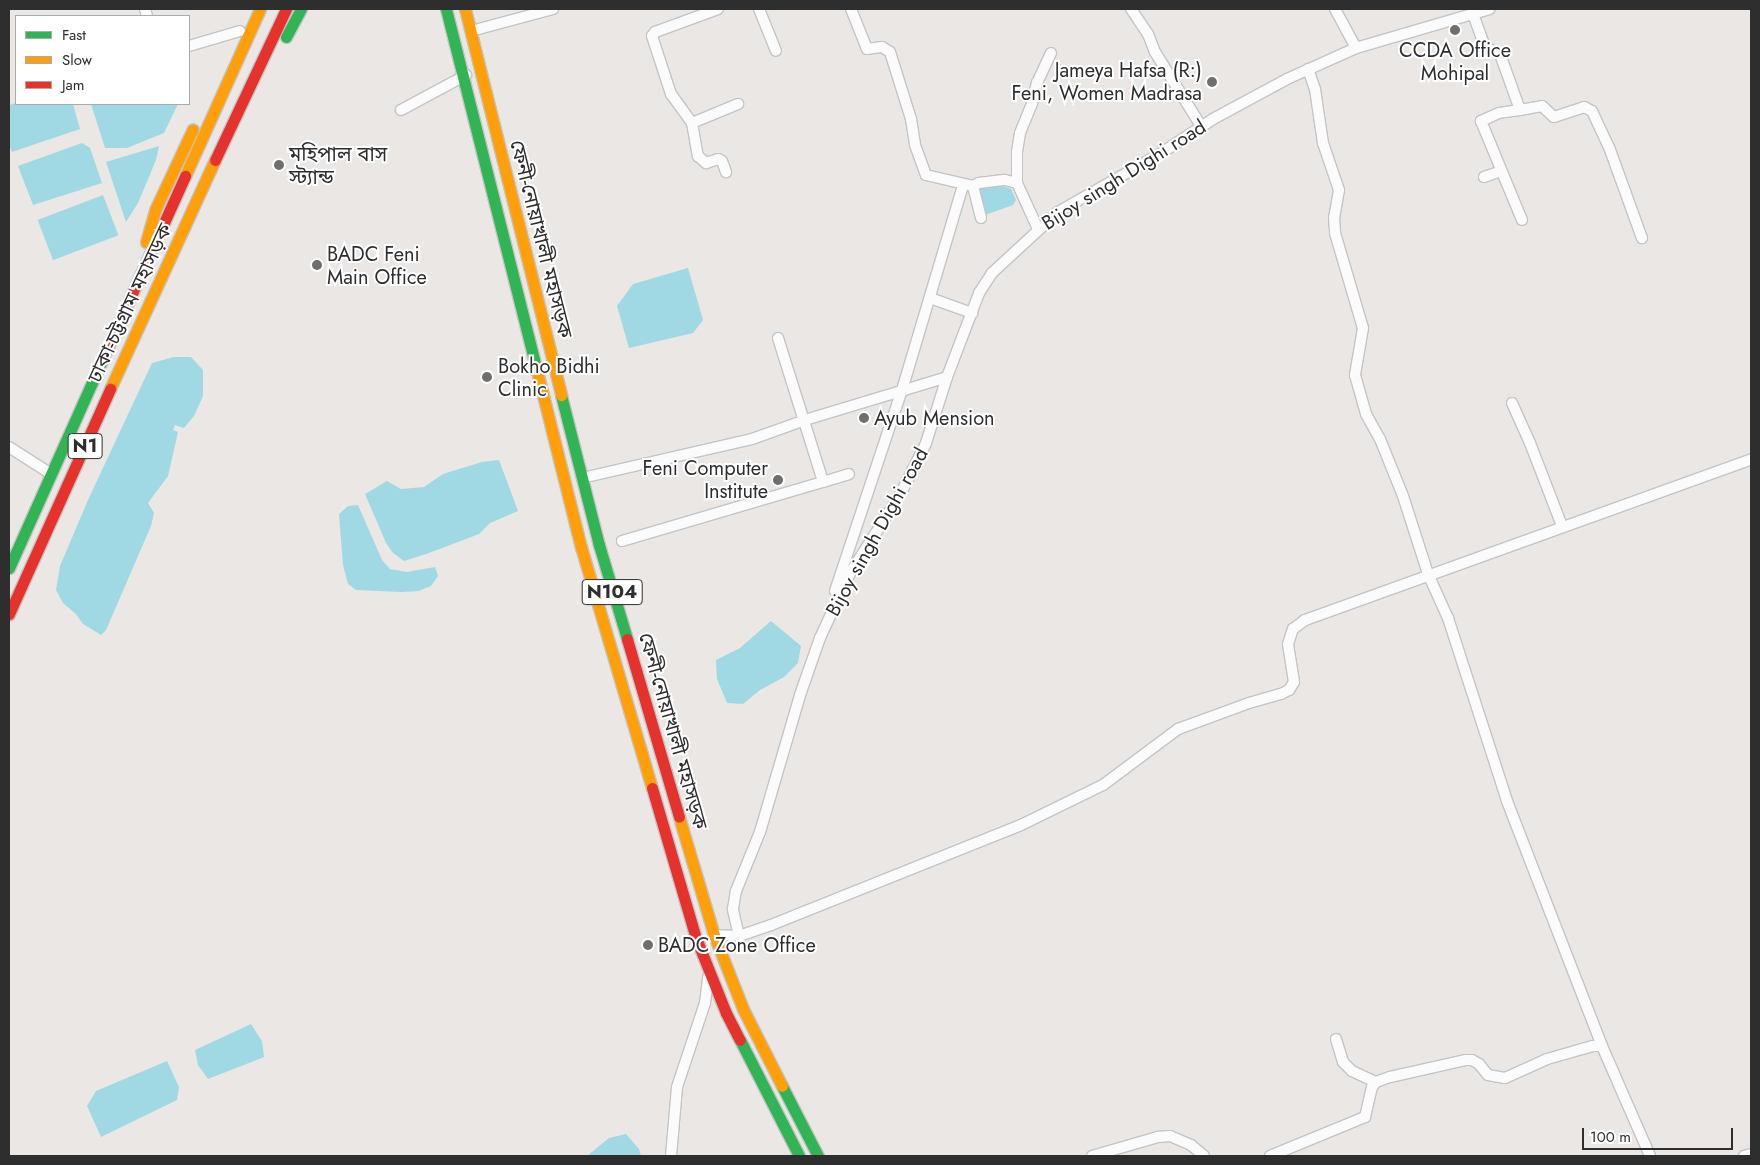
<!DOCTYPE html>
<html>
<head>
<meta charset="utf-8">
<style>
  body { margin:0 }
  #map { position:relative; width:1760px; height:1165px; overflow:hidden; background:#eae7e5; font-family:Jost,"Noto Sans Bengali",sans-serif }
  div>[style] { position:absolute }
  .water>* { inset:0; background:#a0d9e4; transform-origin:0 0 }
  .roads { filter:drop-shadow(1px 0 #c5c4c5) drop-shadow(-1px 0 #c5c4c5) drop-shadow(0 1px #c5c4c5) drop-shadow(0 -1px #c5c4c5) }
  .street>* { height:10px; margin:-5px; padding:0 5px; transform-origin:5px; border-radius:5px; background:#fcfbfb }
  .fast>* { height:11px; margin:-5.5px; padding:0 5.5px; transform-origin:5.5px; border-radius:5.5px; background:#30b455 }
  .slow>* { height:11px; margin:-5.5px; padding:0 5.5px; transform-origin:5.5px; border-radius:5.5px; background:#ff9f0a }
  .jam>* { height:11px; margin:-5.5px; padding:0 5.5px; transform-origin:5.5px; border-radius:5.5px; background:#e5322d }
  .dots>* { width:14px; height:14px; translate:-50% -50%; box-sizing:border-box; border:2px solid #fff; border-radius:50% }
  span { translate:-50% -50%; white-space:nowrap; text-align:center; line-height:1.15; -webkit-text-stroke:4px #fff; paint-order:stroke }
  .shield-label span { padding:1px 4px; background:#fff; border:1px solid; border-radius:4px; -webkit-text-stroke-width:0 }
  .shield-label { font-size:19px; color:#2e2e2e; font-weight:700 }
  .poi-label { font-size:20px; color:#2e2e2e }
  .right { translate:-100% -50%; text-align:right }
  .left { translate:0 -50%; text-align:left }
  .street-label { font-size:20px; color:#2e2e2e }
  .frame { position:absolute; inset:0; border:10px solid #2e2e2e; pointer-events:none }
  .legend { position:absolute; left:15px; top:15px; width:175px; height:90px; box-sizing:border-box; background:#fff; border:1px solid #ababab; margin:0; padding:6px 9px; list-style:none; font-size:15px; color:#2e2e2e }
  .legend li { display:flex; align-items:center; gap:10px; height:25px }
  .legend b { width:25px; border:1px solid #ababab }
  .scale { position:absolute; left:1582px; top:1128px; width:151px; height:22px; box-sizing:border-box; border:2px solid #2e2e2e; border-top:0; padding-left:6px; font-size:15px; line-height:18px; white-space:nowrap; color:#2e2e2e; -webkit-text-stroke:4px #fff; paint-order:stroke }
</style>
</head>
<body>
<div id="map">
  <div class="water">
    <div style="clip-path:polygon(16px 103px,73px 104px,80px 129px,12px 152px,9px 144px,9px 105px)"></div>
    <div style="clip-path:polygon(91px 104px,178px 104px,164px 133px,127px 148px,105px 148px)"></div>
    <div style="clip-path:polygon(82px 143px,90px 148px,102px 183px,33px 205px,18px 166px)"></div>
    <div style="clip-path:polygon(159px 146px,156px 160px,138px 203px,126px 222px,106px 162px)"></div>
    <div style="clip-path:polygon(1000px 185px,1011px 189px,1016px 200px,1013px 205px,985px 215px,978px 189px)"></div>
    <div style="left:103px;top:195px;width:43px;height:70px;rotate:69deg"></div>
    <div style="clip-path:polygon(688px 268px,703px 320px,693px 333px,629px 348px,617px 306px,633px 284px)"></div>
    <div style="clip-path:polygon(174px 357px,191px 357px,203px 370px,203px 396px,194px 416px,184px 428px,175px 425px,173px 430px,178px 432px,168px 476px,148px 503px,154px 513px,151px 526px,106px 630px,101px 635px,83px 624px,76px 614px,63px 603px,56px 590px,60px 566px,88px 500px,152px 363px)"></div>
    <div style="clip-path:polygon(499px 460px,518px 511px,490px 523px,479px 534px,429px 553px,404px 561px,393px 553px,386px 543px,365px 494px,387px 481px,401px 489px,424px 487px,443px 474px,482px 462px)"></div>
    <div style="clip-path:polygon(358px 505px,382px 560px,390px 569px,407px 572px,435px 567px,438px 576px,431px 586px,419px 591px,401px 592px,356px 590px,348px 584px,343px 565px,339px 514px,348px 506px)"></div>
    <div style="clip-path:polygon(771px 621px,801px 646px,798px 663px,784px 677px,760px 690px,743px 704px,727px 703px,717px 679px,716px 660px,740px 648px)"></div>
    <div style="clip-path:polygon(251px 1024px,262px 1041px,264px 1057px,208px 1079px,198px 1065px,195px 1050px)"></div>
    <div style="clip-path:polygon(167px 1061px,179px 1087px,177px 1100px,101px 1137px,87px 1106px,96px 1091px)"></div>
    <div style="clip-path:polygon(626px 1134px,639px 1149px,641px 1156px,587px 1156px,609px 1138px)"></div>
  </div>
  <div class="roads">
    <div class="street">
      <div style="left:145px;top:9px;width:7px;rotate:74deg"></div>
      <div style="left:718px;top:9px;width:67px;rotate:159.9deg"></div>
      <div style="left:655px;top:32px;width:5px;rotate:127deg"></div>
      <div style="left:652px;top:36px;width:61px;rotate:71.9deg"></div>
      <div style="left:671px;top:94px;width:36px;rotate:54deg"></div>
      <div style="left:692px;top:123px;width:34px;rotate:80deg"></div>
      <div style="left:698px;top:156px;width:11px;rotate:41deg"></div>
      <div style="left:706px;top:163px;width:13px;rotate:-18deg"></div>
      <div style="left:718px;top:159px;width:4px;rotate:27deg"></div>
      <div style="left:722px;top:161px;width:12px;rotate:70deg"></div>
      <div style="left:759px;top:9px;width:45px;rotate:68deg"></div>
      <div style="left:851px;top:9px;width:43px;rotate:68.2deg"></div>
      <div style="left:867px;top:49px;width:15px;rotate:-8deg"></div>
      <div style="left:882px;top:47px;width:9px;rotate:32deg"></div>
      <div style="left:890px;top:52px;width:70px;rotate:72.6deg"></div>
      <div style="left:911px;top:119px;width:26px;rotate:81deg"></div>
      <div style="left:915px;top:145px;width:32px;rotate:70deg"></div>
      <div style="left:926px;top:175px;width:48px;rotate:13.2deg"></div>
      <div style="left:1131px;top:9px;width:30px;rotate:56deg"></div>
      <div style="left:1148px;top:34px;width:19px;rotate:69deg"></div>
      <div style="left:1155px;top:52px;width:87px;rotate:58.1deg"></div>
      <div style="left:1335px;top:9px;width:44px;rotate:61.7deg"></div>
      <div style="left:1473px;top:14px;width:35px;rotate:70deg"></div>
      <div style="left:1485px;top:47px;width:17px;rotate:25deg"></div>
      <div style="left:1500px;top:54px;width:59px;rotate:70.3deg"></div>
      <div style="left:1520px;top:110px;width:21px;rotate:172deg"></div>
      <div style="left:1499px;top:113px;width:20px;rotate:156deg"></div>
      <div style="left:1481px;top:121px;width:107px;rotate:67.5deg"></div>
      <div style="left:471px;top:31px;width:85px;rotate:-15deg"></div>
      <div style="left:189px;top:46px;width:53px;rotate:-16.4deg"></div>
      <div style="left:1308px;top:69px;width:21px;rotate:71deg"></div>
      <div style="left:1315px;top:89px;width:55px;rotate:81.6deg"></div>
      <div style="left:1323px;top:143px;width:50px;rotate:71.2deg"></div>
      <div style="left:1339px;top:190px;width:27px;rotate:100deg"></div>
      <div style="left:1334px;top:217px;width:16px;rotate:86deg"></div>
      <div style="left:1335px;top:233px;width:99px;rotate:73.6deg"></div>
      <div style="left:1363px;top:328px;width:48px;rotate:99.7deg"></div>
      <div style="left:1355px;top:375px;width:41px;rotate:74.2deg"></div>
      <div style="left:1366px;top:414px;width:29px;rotate:61deg"></div>
      <div style="left:1380px;top:439px;width:61px;rotate:68deg"></div>
      <div style="left:1403px;top:496px;width:82px;rotate:72.2deg"></div>
      <div style="left:1428px;top:574px;width:48px;rotate:65.6deg"></div>
      <div style="left:1448px;top:618px;width:192px;rotate:72.1deg"></div>
      <div style="left:1507px;top:801px;width:263px;rotate:68.8deg"></div>
      <div style="left:1602px;top:1046px;width:120px;rotate:66.4deg"></div>
      <div style="left:401px;top:110px;width:74px;rotate:-28.3deg"></div>
      <div style="left:1520px;top:110px;width:22px;rotate:-10deg"></div>
      <div style="left:1542px;top:106px;width:16px;rotate:43deg"></div>
      <div style="left:1554px;top:117px;width:32px;rotate:-18deg"></div>
      <div style="left:1584px;top:107px;width:9px;rotate:27deg"></div>
      <div style="left:1592px;top:111px;width:40px;rotate:65deg"></div>
      <div style="left:1609px;top:147px;width:97px;rotate:70.1deg"></div>
      <div style="left:692px;top:123px;width:50px;rotate:-22.4deg"></div>
      <div style="left:1484px;top:177px;width:18px;rotate:-19deg"></div>
      <div style="left:1017px;top:183px;width:31px;rotate:-90deg"></div>
      <div style="left:1017px;top:152px;width:19px;rotate:-81deg"></div>
      <div style="left:1020px;top:133px;width:31px;rotate:-68deg"></div>
      <div style="left:1032px;top:104px;width:22px;rotate:-77deg"></div>
      <div style="left:1037px;top:83px;width:33px;rotate:-65deg"></div>
      <div style="left:981px;top:218px;width:33px;rotate:-104deg"></div>
      <div style="left:973px;top:186px;width:7px;rotate:-27deg"></div>
      <div style="left:979px;top:183px;width:26px;rotate:-7deg"></div>
      <div style="left:1005px;top:180px;width:12px;rotate:14deg"></div>
      <div style="left:1017px;top:183px;width:51px;rotate:65.5deg"></div>
      <div style="left:930px;top:298px;width:45px;rotate:19.7deg"></div>
      <div style="left:778px;top:338px;width:151px;rotate:72.6deg"></div>
      <div style="left:823px;top:482px;width:27px;rotate:-17deg"></div>
      <div style="left:1512px;top:403px;width:44px;rotate:65.8deg"></div>
      <div style="left:1530px;top:443px;width:89px;rotate:68.9deg"></div>
      <div style="left:9px;top:447px;width:50px;rotate:32.7deg"></div>
      <div style="left:582px;top:478px;width:174px;rotate:-12.9deg"></div>
      <div style="left:752px;top:439px;width:56px;rotate:-19.7deg"></div>
      <div style="left:805px;top:420px;width:148px;rotate:-16.8deg"></div>
      <div style="left:622px;top:541px;width:209px;rotate:-16.4deg"></div>
      <div style="left:835px;top:591px;width:212px;rotate:-71.6deg"></div>
      <div style="left:902px;top:390px;width:214px;rotate:-73.4deg"></div>
      <div style="left:739px;top:936px;width:28px;rotate:-103deg"></div>
      <div style="left:733px;top:909px;width:18px;rotate:-81deg"></div>
      <div style="left:736px;top:891px;width:64px;rotate:-67.9deg"></div>
      <div style="left:760px;top:832px;width:143px;rotate:-73.7deg"></div>
      <div style="left:800px;top:695px;width:60px;rotate:-70.7deg"></div>
      <div style="left:820px;top:638px;width:69px;rotate:-65.3deg"></div>
      <div style="left:849px;top:575px;width:95px;rotate:-57.5deg"></div>
      <div style="left:900px;top:495px;width:58px;rotate:-63.4deg"></div>
      <div style="left:926px;top:443px;width:69px;rotate:-72.3deg"></div>
      <div style="left:947px;top:377px;width:90px;rotate:-69.1deg"></div>
      <div style="left:979px;top:293px;width:24px;rotate:-57deg"></div>
      <div style="left:992px;top:273px;width:90px;rotate:-42.7deg"></div>
      <div style="left:1058px;top:212px;width:121px;rotate:-29.7deg"></div>
      <div style="left:1163px;top:152px;width:60px;rotate:-33.4deg"></div>
      <div style="left:1213px;top:119px;width:84px;rotate:-28.4deg"></div>
      <div style="left:1287px;top:79px;width:76px;rotate:-24.2deg"></div>
      <div style="left:1356px;top:48px;width:139px;rotate:-16.3deg"></div>
      <div style="left:713px;top:938px;width:3px;rotate:-72deg"></div>
      <div style="left:714px;top:935px;width:25px;rotate:2deg"></div>
      <div style="left:739px;top:936px;width:34px;rotate:-19deg"></div>
      <div style="left:771px;top:925px;width:269px;rotate:-21.8deg"></div>
      <div style="left:1021px;top:825px;width:91px;rotate:-26deg"></div>
      <div style="left:1103px;top:785px;width:94px;rotate:-36.7deg"></div>
      <div style="left:1178px;top:729px;width:76px;rotate:-20.1deg"></div>
      <div style="left:1249px;top:703px;width:33px;rotate:-16deg"></div>
      <div style="left:1281px;top:694px;width:9px;rotate:-27deg"></div>
      <div style="left:1289px;top:690px;width:9px;rotate:-58deg"></div>
      <div style="left:1294px;top:682px;width:38px;rotate:-99deg"></div>
      <div style="left:1288px;top:644px;width:16px;rotate:-72deg"></div>
      <div style="left:1293px;top:629px;width:15px;rotate:-37deg"></div>
      <div style="left:1305px;top:620px;width:474px;rotate:-19.8deg"></div>
      <div style="left:1336px;top:1039px;width:24px;rotate:73deg"></div>
      <div style="left:1343px;top:1062px;width:13px;rotate:45deg"></div>
      <div style="left:1352px;top:1071px;width:26px;rotate:25deg"></div>
      <div style="left:671px;top:1156px;width:69px;rotate:-85deg"></div>
      <div style="left:677px;top:1087px;width:89px;rotate:-71.6deg"></div>
      <div style="left:705px;top:1003px;width:26px;rotate:-83deg"></div>
      <div style="left:1092px;top:1156px;width:69px;rotate:-16.1deg"></div>
      <div style="left:1158px;top:1137px;width:12px;rotate:-5deg"></div>
      <div style="left:1170px;top:1136px;width:23px;rotate:23deg"></div>
      <div style="left:1191px;top:1145px;width:17px;rotate:40deg"></div>
      <div style="left:1270px;top:1156px;width:103px;rotate:-22.3deg"></div>
      <div style="left:1365px;top:1117px;width:31px;rotate:-77deg"></div>
      <div style="left:1372px;top:1087px;width:6px;rotate:-51deg"></div>
      <div style="left:1376px;top:1082px;width:15px;rotate:-20deg"></div>
      <div style="left:1390px;top:1077px;width:78px;rotate:-12.6deg"></div>
      <div style="left:1466px;top:1060px;width:6px"></div>
      <div style="left:1472px;top:1060px;width:8px;rotate:30deg"></div>
      <div style="left:1479px;top:1064px;width:14px;rotate:51deg"></div>
      <div style="left:1488px;top:1075px;width:17px;rotate:10deg"></div>
      <div style="left:1505px;top:1078px;width:46px;rotate:-24.3deg"></div>
      <div style="left:1547px;top:1059px;width:48px;rotate:-15.8deg"></div>
      <div style="left:1593px;top:1046px;width:9px"></div>
      <div style="left:1744px;top:1156px;width:7px;rotate:-16deg"></div>
    </div>
    <div class="fast">
      <div style="left:446px;top:9px;width:369px;rotate:75.9deg"></div>
      <div style="left:286px;top:37px;width:32px;rotate:-62deg"></div>
      <div style="left:561px;top:395px;width:155px;rotate:75.8deg"></div>
      <div style="left:599px;top:545px;width:98px;rotate:73.4deg"></div>
      <div style="left:9px;top:568px;width:240px;rotate:-65.9deg"></div>
      <div style="left:740px;top:1040px;width:130px;rotate:63deg"></div>
      <div style="left:782px;top:1086px;width:79px;rotate:62.8deg"></div>
    </div>
    <div class="slow">
      <div style="left:465px;top:9px;width:398px;rotate:76deg"></div>
      <div style="left:185px;top:176px;width:183px;rotate:-65.8deg"></div>
      <div style="left:146px;top:242px;width:33px;rotate:-74deg"></div>
      <div style="left:155px;top:210px;width:89px;rotate:-64.9deg"></div>
      <div style="left:536px;top:367px;width:186px;rotate:76deg"></div>
      <div style="left:581px;top:547px;width:251px;rotate:73.6deg"></div>
      <div style="left:110px;top:389px;width:252px;rotate:-65.4deg"></div>
      <div style="left:679px;top:817px;width:123px;rotate:73.5deg"></div>
      <div style="left:714px;top:935px;width:79px;rotate:68.6deg"></div>
      <div style="left:743px;top:1009px;width:86px;rotate:63.1deg"></div>
    </div>
    <div class="jam">
      <div style="left:215px;top:160px;width:167px;rotate:-64.8deg"></div>
      <div style="left:107px;top:349px;width:190px;rotate:-65.7deg"></div>
      <div style="left:9px;top:614px;width:247px;rotate:-65.8deg"></div>
      <div style="left:627px;top:639px;width:185px;rotate:73.7deg"></div>
      <div style="left:652px;top:788px;width:156px;rotate:73.7deg"></div>
      <div style="left:696px;top:938px;width:81px;rotate:68.2deg"></div>
      <div style="left:726px;top:1013px;width:30px;rotate:63deg"></div>
    </div>
  </div>
  <div class="dots">
    <div style="left:1455px;top:30px;background:#706f6e"></div>
    <div style="left:1212px;top:82px;background:#706f6e"></div>
    <div style="left:279px;top:165px;background:#706f6e"></div>
    <div style="left:317px;top:265px;background:#706f6e"></div>
    <div style="left:487px;top:377px;background:#706f6e"></div>
    <div style="left:864px;top:418px;background:#706f6e"></div>
    <div style="left:778px;top:480px;background:#706f6e"></div>
    <div style="left:648px;top:945px;background:#706f6e"></div>
  </div>
  <div class="shield-label">
    <span style="left:85px;top:446px">N1</span>
    <span style="left:612px;top:592px">N104</span>
  </div>
  <div class="poi-label">
    <span style="left:1455px;top:62px">CCDA Office<br>Mohipal</span>
    <span class="right" style="left:1202px;top:82px">Jameya Hafsa (R:)<br>Feni, Women Madrasa</span>
    <span class="left" style="left:289px;top:166px">মহিপাল বাস<br>স্ট্যান্ড</span>
    <span class="left" style="left:327px;top:266px">BADC Feni<br>Main Office</span>
    <span class="left" style="left:498px;top:378px">Bokho Bidhi<br>Clinic</span>
    <span class="left" style="left:874px;top:418px">Ayub Mension</span>
    <span class="right" style="left:768px;top:480px">Feni Computer<br>Institute</span>
    <span class="left" style="left:658px;top:945px">BADC Zone Office</span>
  </div>
  <div class="street-label">
    <span style="left:1124px;top:175px;rotate:-32deg">Bijoy singh Dighi road</span>
    <span style="left:541px;top:239px;rotate:76deg">ফেনী-নোয়াখালী মহাসড়ক</span>
    <span style="left:130px;top:303px;rotate:-65deg">ঢাকা-চট্টগ্রাম মহাসড়ক</span>
    <span style="left:877px;top:532px;rotate:-61deg">Bijoy singh Dighi road</span>
    <span style="left:673px;top:731px;rotate:74deg">ফেনী-নোয়াখালী মহাসড়ক</span>
  </div>
  <div class="frame"></div>
  <ul class="legend">
  <li><b style="height:6px;background:#30b455"></b>Fast</li>
  <li><b style="height:6px;background:#ff9f0a"></b>Slow</li>
  <li><b style="height:6px;background:#e5322d"></b>Jam</li>
  </ul>
  <div class="scale">100 m</div>
</div>
</body>
</html>
